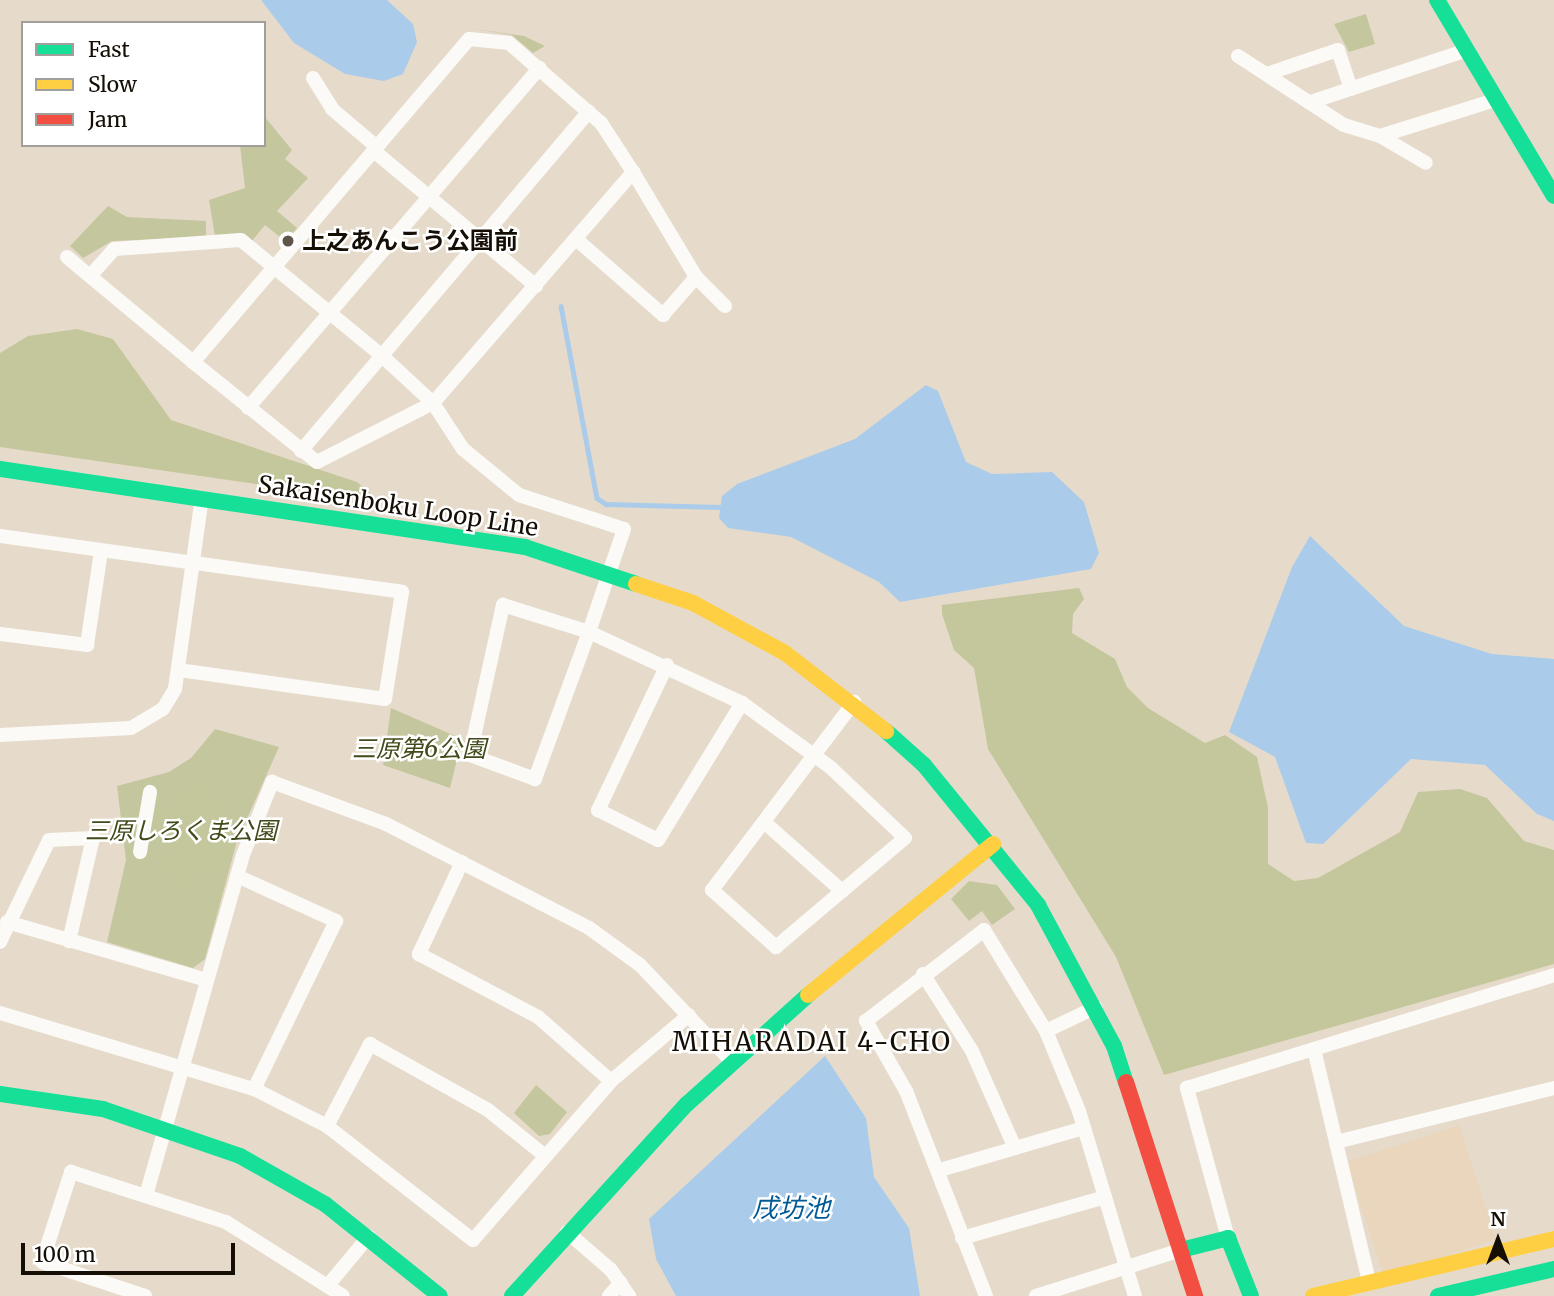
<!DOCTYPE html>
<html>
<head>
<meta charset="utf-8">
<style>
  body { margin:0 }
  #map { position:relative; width:1554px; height:1296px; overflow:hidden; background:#e6dbcb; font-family:Merriweather,"Noto Sans JP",serif }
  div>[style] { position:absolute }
  .built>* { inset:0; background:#e9d6bc; transform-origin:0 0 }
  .green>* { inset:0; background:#c4c69e }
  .forest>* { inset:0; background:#c4c79b }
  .water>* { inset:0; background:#aaccea }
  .stream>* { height:4.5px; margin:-2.25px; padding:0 2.25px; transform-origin:2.25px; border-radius:2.25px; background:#aaccea }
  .street>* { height:14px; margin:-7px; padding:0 7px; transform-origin:7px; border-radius:7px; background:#fbfaf7 }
  .fast>* { height:16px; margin:-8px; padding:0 8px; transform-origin:8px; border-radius:8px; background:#16e098 }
  .slow>* { height:16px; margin:-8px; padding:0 8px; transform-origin:8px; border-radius:8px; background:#ffcf43 }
  .jam>* { height:16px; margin:-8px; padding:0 8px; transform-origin:8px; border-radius:8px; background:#f24e42 }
  .dots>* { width:19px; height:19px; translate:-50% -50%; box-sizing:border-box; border:4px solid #fff; border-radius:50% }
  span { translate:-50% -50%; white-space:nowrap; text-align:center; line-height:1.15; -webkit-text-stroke:5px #fff; paint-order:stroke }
  .poi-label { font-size:24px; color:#150e05; font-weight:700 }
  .left { translate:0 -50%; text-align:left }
  .street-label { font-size:24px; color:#150e05 }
  .park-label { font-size:24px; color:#414a19; font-style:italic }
  .neighbourhood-label { font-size:26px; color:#150e05; letter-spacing:2px }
  .water-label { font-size:26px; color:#005a96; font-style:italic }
  .legend { position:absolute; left:21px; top:21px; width:245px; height:126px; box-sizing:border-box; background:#fff; border:2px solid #a19f9b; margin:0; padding:9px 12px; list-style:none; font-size:21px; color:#150e05 }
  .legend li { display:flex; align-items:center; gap:14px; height:35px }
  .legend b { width:35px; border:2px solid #a19f9b }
  .north { position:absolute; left:1463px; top:1205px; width:70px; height:70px; -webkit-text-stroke:5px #fff; paint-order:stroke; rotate:0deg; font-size:19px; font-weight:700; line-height:28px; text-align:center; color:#150e05 }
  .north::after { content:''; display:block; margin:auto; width:24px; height:32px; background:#150e05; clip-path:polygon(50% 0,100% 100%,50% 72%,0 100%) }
  .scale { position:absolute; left:21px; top:1243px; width:214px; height:32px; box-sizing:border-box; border:4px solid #150e05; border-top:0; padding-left:9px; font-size:21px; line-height:24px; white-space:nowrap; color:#150e05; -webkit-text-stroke:5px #fff; paint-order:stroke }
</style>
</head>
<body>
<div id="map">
  <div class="built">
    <div style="left:1459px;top:1125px;width:120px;height:118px;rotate:72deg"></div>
  </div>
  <div class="green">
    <div style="clip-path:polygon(1366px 14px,1375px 44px,1349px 52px,1334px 24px)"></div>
    <div style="clip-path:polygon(469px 28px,524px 36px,545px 46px,533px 53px,512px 35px)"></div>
    <div style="clip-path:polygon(264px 116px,292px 150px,285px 159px,308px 178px,277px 211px,297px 228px,285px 241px,265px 225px,252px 241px,215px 236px,209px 200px,245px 188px,240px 145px,264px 145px)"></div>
    <div style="clip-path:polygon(108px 206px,127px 217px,206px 221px,206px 237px,112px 241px,83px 258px,70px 246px)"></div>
    <div style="clip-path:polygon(391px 708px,462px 739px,450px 788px,383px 765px)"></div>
    <div style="clip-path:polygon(215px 729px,279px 747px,237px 841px,205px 959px,193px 968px,107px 942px,126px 860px,117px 786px,169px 772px,191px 758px)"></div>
    <div style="clip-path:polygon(969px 881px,997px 885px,1015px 909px,992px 925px,982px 911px,969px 921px,951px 899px)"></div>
    <div style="clip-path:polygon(536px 1085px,567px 1112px,550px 1134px,539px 1136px,514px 1113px)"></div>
  </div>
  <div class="forest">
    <div style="clip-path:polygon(77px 329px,113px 339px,171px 420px,357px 482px,381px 502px,0 447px,0 353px,28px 336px)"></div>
    <div style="clip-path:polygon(1079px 588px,1084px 599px,1073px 614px,1072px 633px,1115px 659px,1127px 687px,1148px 708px,1205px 743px,1225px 735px,1257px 757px,1268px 808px,1268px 864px,1294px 881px,1318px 878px,1400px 832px,1418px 792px,1460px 789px,1487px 798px,1524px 841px,1554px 850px,1554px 964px,1164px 1075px,1116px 957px,988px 749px,974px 668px,954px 650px,942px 614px,942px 605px)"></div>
    <div style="clip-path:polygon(203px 778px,224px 804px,230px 846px,224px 867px,211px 878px,200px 875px,185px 890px,157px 872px,161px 853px,176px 843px,158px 815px,188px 779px)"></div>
  </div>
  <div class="water">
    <div style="clip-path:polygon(261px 0,387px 0,413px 24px,417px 42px,403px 74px,384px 81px,345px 74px,294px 43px)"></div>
    <div style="clip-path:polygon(926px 385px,938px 391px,966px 462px,992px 474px,1052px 472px,1084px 502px,1099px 553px,1091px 569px,900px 602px,879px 582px,791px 537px,728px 528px,719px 518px,722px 496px,737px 484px,855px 439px)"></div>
    <div style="clip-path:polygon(1310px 536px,1404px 626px,1492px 654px,1554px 659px,1554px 821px,1537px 814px,1485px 765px,1411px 759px,1323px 844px,1306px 843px,1275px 757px,1229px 732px,1292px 567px)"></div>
    <div style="clip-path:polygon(825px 1056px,866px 1118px,874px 1177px,909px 1228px,920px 1296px,676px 1296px,656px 1259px,649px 1219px)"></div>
  </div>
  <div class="stream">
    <div style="left:561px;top:306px;width:195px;rotate:79.4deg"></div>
    <div style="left:597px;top:498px;width:11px;rotate:34deg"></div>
    <div style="left:606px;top:504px;width:115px;rotate:1.5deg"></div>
  </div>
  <div class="street">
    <div style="left:1238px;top:56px;width:126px;rotate:33.1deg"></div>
    <div style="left:1344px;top:125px;width:38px;rotate:17deg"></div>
    <div style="left:1380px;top:136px;width:53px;rotate:30.4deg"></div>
    <div style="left:1267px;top:74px;width:75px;rotate:-18.7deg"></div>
    <div style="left:1338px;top:50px;width:41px;rotate:71.6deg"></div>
    <div style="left:313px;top:78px;width:36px;rotate:58deg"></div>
    <div style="left:332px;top:109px;width:59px;rotate:40.2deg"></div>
    <div style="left:1311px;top:102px;width:161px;rotate:-18.4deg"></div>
    <div style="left:1380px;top:136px;width:121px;rotate:-17.4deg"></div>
    <div style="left:374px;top:151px;width:211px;rotate:39.8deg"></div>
    <div style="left:633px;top:172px;width:122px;rotate:59deg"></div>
    <div style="left:696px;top:277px;width:41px;rotate:45deg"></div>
    <div style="left:576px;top:239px;width:116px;rotate:41.1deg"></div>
    <div style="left:663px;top:315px;width:50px;rotate:-49deg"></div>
    <div style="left:67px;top:257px;width:164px;rotate:39.8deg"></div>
    <div style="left:193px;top:362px;width:159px;rotate:38.9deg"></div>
    <div style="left:317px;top:462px;width:130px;rotate:-27deg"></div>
    <div style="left:433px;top:403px;width:306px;rotate:-49.1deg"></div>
    <div style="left:633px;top:172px;width:59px;rotate:-123.1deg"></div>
    <div style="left:601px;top:123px;width:122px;rotate:-139deg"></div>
    <div style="left:509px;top:43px;width:40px;rotate:-174.3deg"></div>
    <div style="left:469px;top:39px;width:425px;rotate:130.5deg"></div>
    <div style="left:90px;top:276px;width:36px;rotate:-48deg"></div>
    <div style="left:114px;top:249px;width:127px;rotate:-4.1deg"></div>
    <div style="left:241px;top:240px;width:181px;rotate:39.4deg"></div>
    <div style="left:381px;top:355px;width:71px;rotate:42.7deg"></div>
    <div style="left:433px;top:403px;width:55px;rotate:56.9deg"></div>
    <div style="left:463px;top:449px;width:72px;rotate:39.4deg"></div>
    <div style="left:519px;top:495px;width:110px;rotate:17.9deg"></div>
    <div style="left:624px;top:529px;width:109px;rotate:108.8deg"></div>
    <div style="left:589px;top:632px;width:157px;rotate:110.2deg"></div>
    <div style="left:535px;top:779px;width:69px;rotate:-159.7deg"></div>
    <div style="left:470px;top:755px;width:154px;rotate:-77.6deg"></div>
    <div style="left:503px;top:605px;width:90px;rotate:17.4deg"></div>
    <div style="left:589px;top:632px;width:169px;rotate:24.9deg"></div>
    <div style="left:742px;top:703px;width:109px;rotate:36deg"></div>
    <div style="left:830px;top:767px;width:103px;rotate:43.4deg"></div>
    <div style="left:905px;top:838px;width:82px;rotate:139.9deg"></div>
    <div style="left:842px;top:891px;width:104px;rotate:-138.5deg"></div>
    <div style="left:248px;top:408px;width:448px;rotate:-49.4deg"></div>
    <div style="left:301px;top:451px;width:445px;rotate:-49.7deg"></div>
    <div style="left:0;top:536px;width:406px;rotate:7.9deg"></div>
    <div style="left:402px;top:592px;width:108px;rotate:99deg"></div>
    <div style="left:385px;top:699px;width:209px;rotate:-172deg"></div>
    <div style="left:0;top:634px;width:88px;rotate:7.2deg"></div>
    <div style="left:87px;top:645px;width:95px;rotate:-81.5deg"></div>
    <div style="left:667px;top:665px;width:161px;rotate:115.4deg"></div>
    <div style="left:598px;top:810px;width:67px;rotate:26.6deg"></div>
    <div style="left:658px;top:840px;width:161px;rotate:-58.5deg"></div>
    <div style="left:0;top:735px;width:131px;rotate:-3.1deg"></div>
    <div style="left:131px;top:728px;width:37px;rotate:-31deg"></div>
    <div style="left:163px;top:709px;width:23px;rotate:-59deg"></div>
    <div style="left:175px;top:689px;width:193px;rotate:-82deg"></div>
    <div style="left:140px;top:852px;width:61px;rotate:-80.5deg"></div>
    <div style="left:462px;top:862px;width:102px;rotate:115.1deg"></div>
    <div style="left:419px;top:954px;width:135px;rotate:27.9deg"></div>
    <div style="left:538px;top:1017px;width:97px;rotate:41.2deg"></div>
    <div style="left:237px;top:876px;width:109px;rotate:24.4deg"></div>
    <div style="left:336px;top:921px;width:187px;rotate:116deg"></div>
    <div style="left:842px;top:891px;width:87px;rotate:139.7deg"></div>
    <div style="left:776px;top:947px;width:86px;rotate:-138.3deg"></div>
    <div style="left:712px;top:890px;width:236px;rotate:-52.9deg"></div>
    <div style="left:7px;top:922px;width:207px;rotate:16.2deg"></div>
    <div style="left:0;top:942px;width:113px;rotate:-64.3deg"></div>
    <div style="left:49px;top:840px;width:44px;rotate:-2.6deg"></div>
    <div style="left:93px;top:838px;width:106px;rotate:103.1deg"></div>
    <div style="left:923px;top:974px;width:91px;rotate:57.5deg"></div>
    <div style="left:972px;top:1051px;width:106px;rotate:66.1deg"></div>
    <div style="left:0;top:1013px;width:265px;rotate:16.7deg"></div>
    <div style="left:254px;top:1089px;width:82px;rotate:26.9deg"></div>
    <div style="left:327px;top:1126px;width:185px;rotate:38deg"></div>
    <div style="left:473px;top:1240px;width:211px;rotate:-49deg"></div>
    <div style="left:611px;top:1081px;width:102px;rotate:-40.2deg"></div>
    <div style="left:1046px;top:1031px;width:55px;rotate:-25.6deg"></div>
    <div style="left:1314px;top:1049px;width:239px;rotate:76.7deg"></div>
    <div style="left:327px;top:1126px;width:93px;rotate:-62.3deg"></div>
    <div style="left:370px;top:1044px;width:135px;rotate:29.2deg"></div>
    <div style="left:488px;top:1110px;width:72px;rotate:38.8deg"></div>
    <div style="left:1336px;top:1142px;width:225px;rotate:-13.9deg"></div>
    <div style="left:940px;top:1170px;width:150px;rotate:-16.3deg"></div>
    <div style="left:147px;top:1192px;width:350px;rotate:-74.1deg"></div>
    <div style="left:243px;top:855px;width:79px;rotate:-68.3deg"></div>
    <div style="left:272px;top:782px;width:121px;rotate:20.2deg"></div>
    <div style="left:386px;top:824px;width:228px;rotate:27.1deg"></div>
    <div style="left:589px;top:928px;width:63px;rotate:36deg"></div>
    <div style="left:640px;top:965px;width:134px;rotate:46.5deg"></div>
    <div style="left:567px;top:1232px;width:58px;rotate:40.8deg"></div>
    <div style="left:611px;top:1270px;width:32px;rotate:55deg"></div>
    <div style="left:962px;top:1238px;width:149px;rotate:-16deg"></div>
    <div style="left:1228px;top:1238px;width:156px;rotate:-105.3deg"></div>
    <div style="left:1187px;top:1088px;width:384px;rotate:-17.1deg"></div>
    <div style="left:329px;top:1284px;width:62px;rotate:-50.2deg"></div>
    <div style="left:145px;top:1296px;width:108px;rotate:-161.7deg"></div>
    <div style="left:42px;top:1262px;width:95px;rotate:-72.1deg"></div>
    <div style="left:71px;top:1172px;width:163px;rotate:17.9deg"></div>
    <div style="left:226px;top:1222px;width:138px;rotate:32.3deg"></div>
    <div style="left:609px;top:1296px;width:18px;rotate:-49deg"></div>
    <div style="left:986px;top:1296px;width:220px;rotate:-111.3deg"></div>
    <div style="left:906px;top:1091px;width:81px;rotate:-119.7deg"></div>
    <div style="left:866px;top:1021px;width:149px;rotate:-37.6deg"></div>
    <div style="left:984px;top:930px;width:119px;rotate:58.5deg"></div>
    <div style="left:1046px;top:1031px;width:87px;rotate:67.6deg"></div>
    <div style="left:1079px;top:1111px;width:193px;rotate:73.2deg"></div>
    <div style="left:1036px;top:1296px;width:152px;rotate:-17.6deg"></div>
  </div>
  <div class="fast">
    <div style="left:1437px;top:0;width:228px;rotate:59.2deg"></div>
    <div style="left:0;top:469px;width:531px;rotate:8.45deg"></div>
    <div style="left:525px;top:547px;width:117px;rotate:18.4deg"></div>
    <div style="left:886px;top:731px;width:51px;rotate:41.8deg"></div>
    <div style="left:924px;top:765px;width:181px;rotate:50.8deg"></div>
    <div style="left:1038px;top:905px;width:160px;rotate:61.7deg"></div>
    <div style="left:1114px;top:1046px;width:38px;rotate:72deg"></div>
    <div style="left:0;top:1094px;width:104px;rotate:8.3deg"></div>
    <div style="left:103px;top:1109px;width:145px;rotate:18.9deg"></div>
    <div style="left:240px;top:1156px;width:98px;rotate:29.5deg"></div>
    <div style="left:325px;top:1204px;width:147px;rotate:38.7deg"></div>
    <div style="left:1181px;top:1250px;width:49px;rotate:-14.3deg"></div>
    <div style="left:1228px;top:1238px;width:62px;rotate:68.4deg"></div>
    <div style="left:512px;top:1296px;width:260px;rotate:-47.7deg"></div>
    <div style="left:687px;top:1104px;width:163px;rotate:-42deg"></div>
    <div style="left:1438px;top:1296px;width:119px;rotate:-13.1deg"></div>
  </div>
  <div class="slow">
    <div style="left:636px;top:584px;width:60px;rotate:18.4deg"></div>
    <div style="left:693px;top:603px;width:105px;rotate:28.5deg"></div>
    <div style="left:785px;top:653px;width:128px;rotate:37.7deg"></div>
    <div style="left:808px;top:995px;width:239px;rotate:-39.2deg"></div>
    <div style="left:1313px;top:1296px;width:248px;rotate:-13.3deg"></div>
  </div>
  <div class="jam">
    <div style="left:1126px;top:1082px;width:225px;rotate:72.1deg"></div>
  </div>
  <div class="dots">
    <div style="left:288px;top:241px;background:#5e564a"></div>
  </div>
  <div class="poi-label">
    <span class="left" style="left:302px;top:241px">上之あんこう公園前</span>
  </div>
  <div class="street-label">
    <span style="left:398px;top:506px;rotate:9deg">Sakaisenboku Loop Line</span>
  </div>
  <div class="park-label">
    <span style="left:419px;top:749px">三原第6公園</span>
    <span style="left:181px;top:831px">三原しろくま公園</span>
  </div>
  <div class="neighbourhood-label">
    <span style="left:812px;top:1042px">MIHARADAI 4-CHO</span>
  </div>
  <div class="water-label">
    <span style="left:791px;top:1208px">戌坊池</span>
  </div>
  <ul class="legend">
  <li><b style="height:9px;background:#16e098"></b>Fast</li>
  <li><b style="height:9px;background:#ffcf43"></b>Slow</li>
  <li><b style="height:9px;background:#f24e42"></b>Jam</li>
  </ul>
  <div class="north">N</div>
  <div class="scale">100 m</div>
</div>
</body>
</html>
